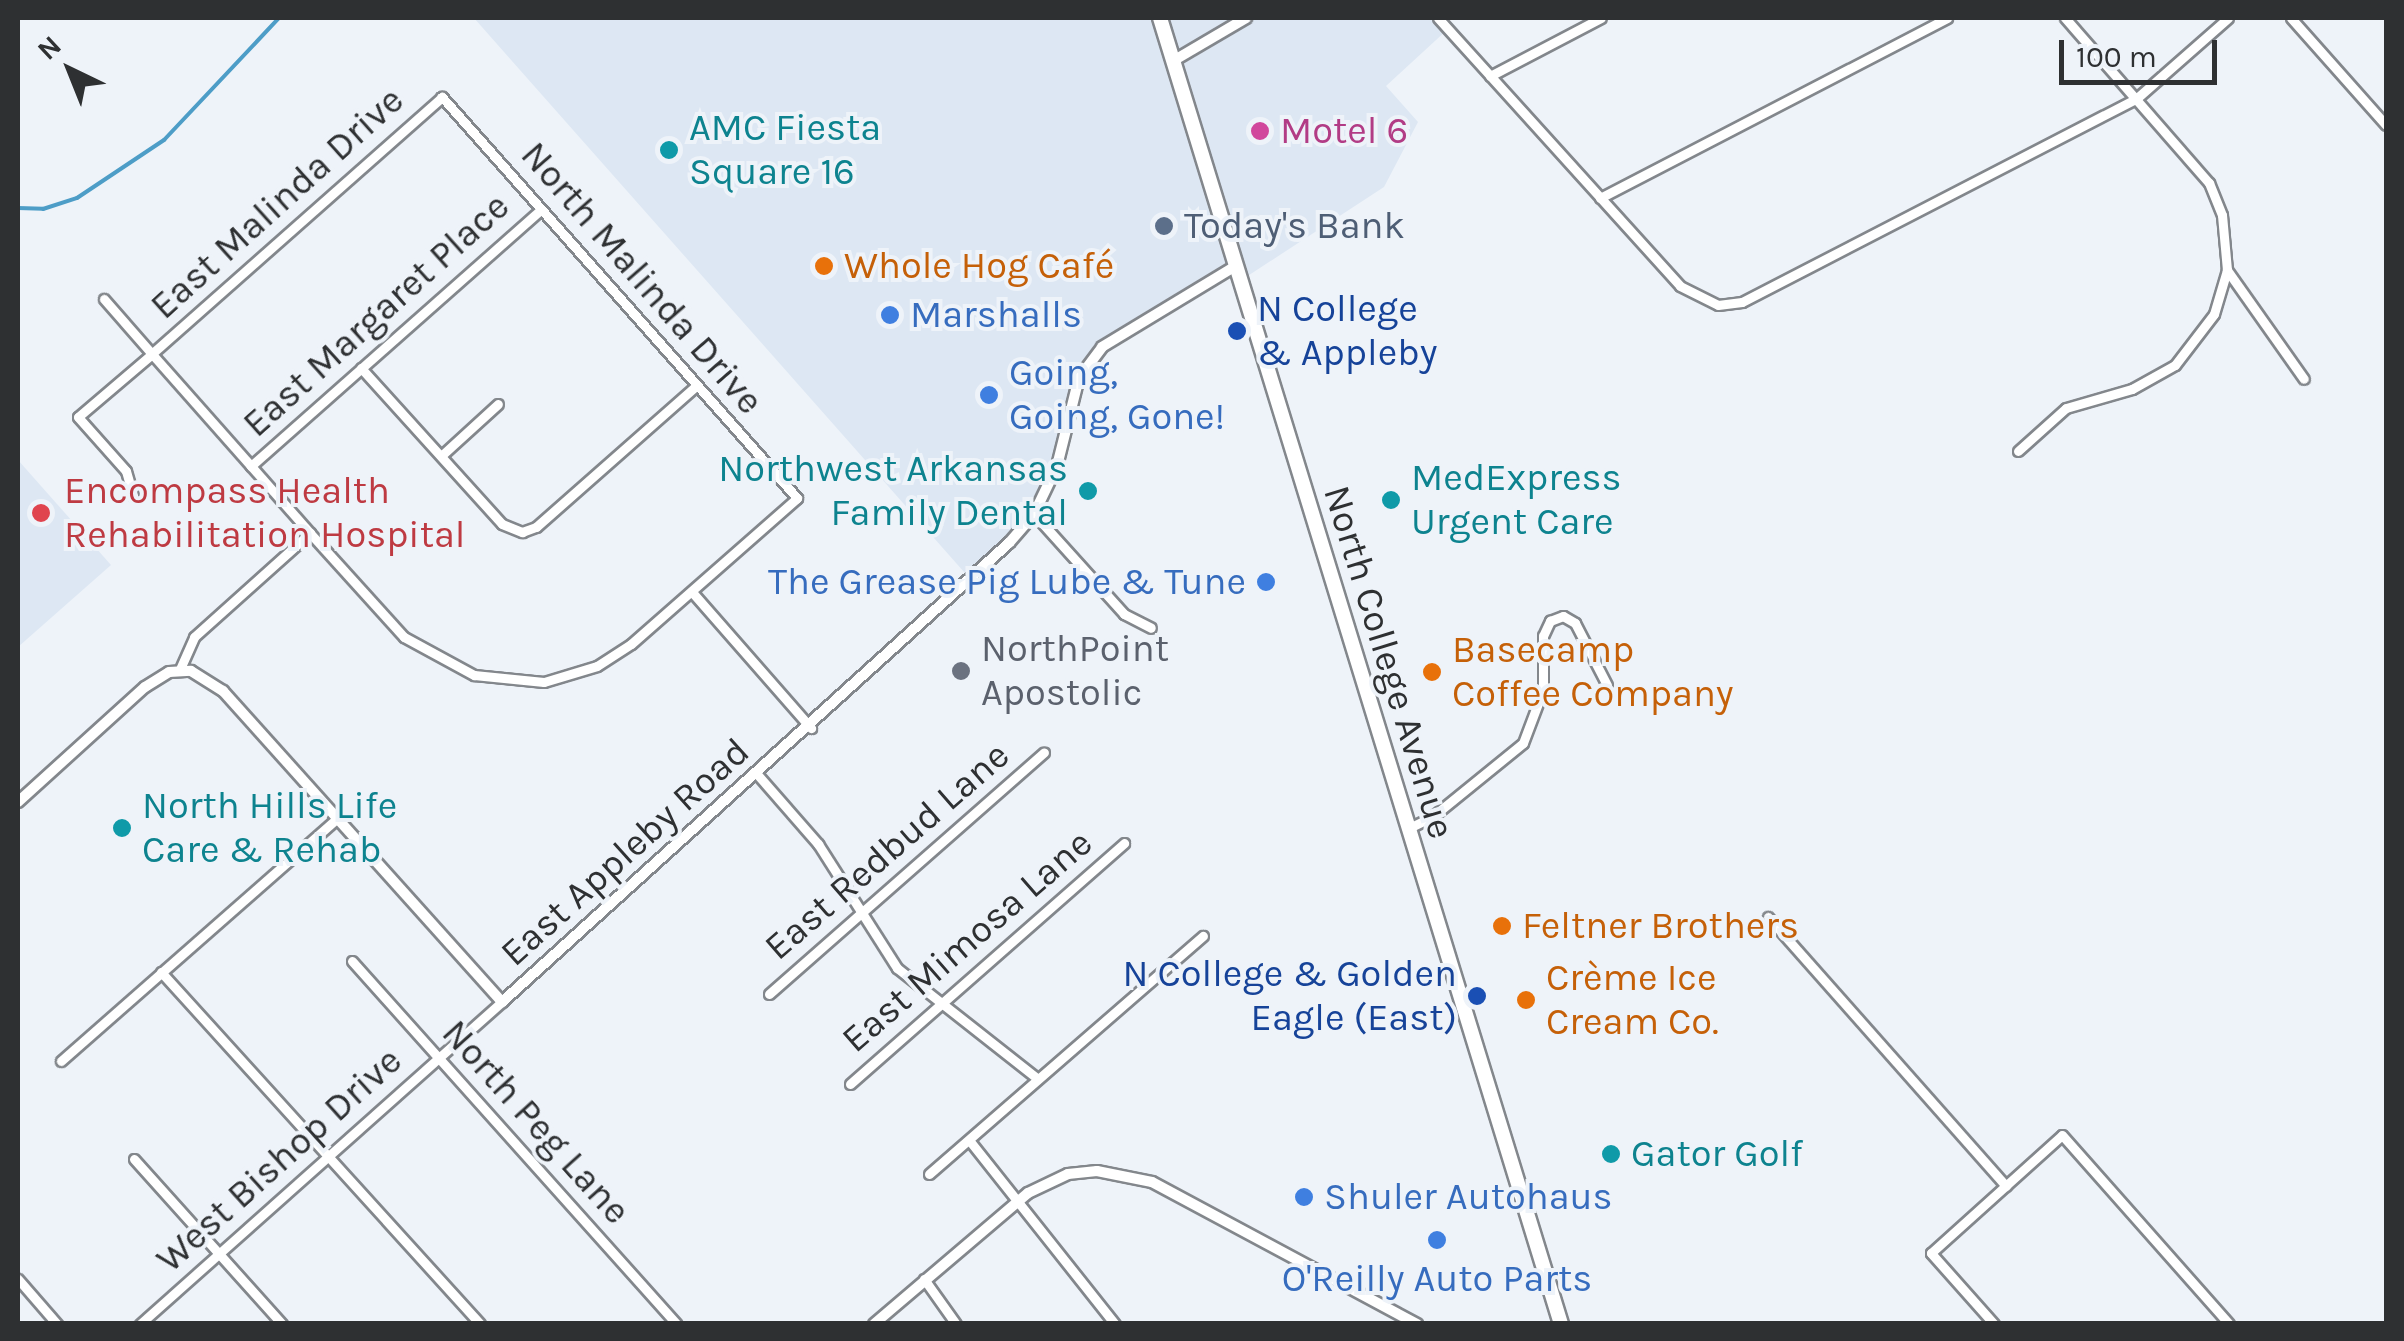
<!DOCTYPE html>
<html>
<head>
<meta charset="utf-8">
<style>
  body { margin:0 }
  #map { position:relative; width:2404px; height:1341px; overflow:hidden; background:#eef3f9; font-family:Karla,sans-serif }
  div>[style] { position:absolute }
  .built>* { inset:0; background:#dde7f3 }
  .stream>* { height:4px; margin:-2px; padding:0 2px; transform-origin:2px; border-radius:2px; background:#4d9dc7 }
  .roads { filter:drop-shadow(2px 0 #83878c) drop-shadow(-2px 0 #83878c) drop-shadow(0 2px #83878c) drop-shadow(0 -2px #83878c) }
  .minor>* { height:9px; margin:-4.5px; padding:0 4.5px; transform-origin:4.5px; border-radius:4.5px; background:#fff }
  .tertiary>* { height:10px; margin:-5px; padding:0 5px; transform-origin:5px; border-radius:5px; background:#fff }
  .primary>* { height:14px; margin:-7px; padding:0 7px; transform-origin:7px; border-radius:7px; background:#fff }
  .dots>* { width:28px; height:28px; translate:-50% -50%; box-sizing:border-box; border:5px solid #eef3f9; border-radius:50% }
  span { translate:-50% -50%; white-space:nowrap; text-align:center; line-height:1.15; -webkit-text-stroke:8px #eef3f9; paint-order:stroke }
  .culture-label { font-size:38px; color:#0d838f }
  .left { translate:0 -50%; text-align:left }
  .right { translate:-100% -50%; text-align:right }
  .hotel-label { font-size:38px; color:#b23c85 }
  .street-label { font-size:38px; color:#2e3032 }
  .service-label { font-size:38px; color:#4e5e75 }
  .food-label { font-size:38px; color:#c56008 }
  .transit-label { font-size:38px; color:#164399 }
  .shop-label { font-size:38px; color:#366cbe }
  .health-label { font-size:38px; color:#be3a42 }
  .worship-label { font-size:38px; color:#5b616d }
  .frame { position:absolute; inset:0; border:20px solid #2e3032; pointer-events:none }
  .north { position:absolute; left:20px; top:20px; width:100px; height:100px; -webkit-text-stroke:8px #eef3f9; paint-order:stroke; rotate:317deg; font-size:28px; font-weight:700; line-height:40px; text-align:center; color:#2e3032 }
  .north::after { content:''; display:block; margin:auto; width:35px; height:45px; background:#2e3032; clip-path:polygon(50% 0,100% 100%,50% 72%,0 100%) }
  .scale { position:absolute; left:2059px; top:40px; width:158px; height:45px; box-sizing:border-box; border:5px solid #2e3032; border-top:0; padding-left:12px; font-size:30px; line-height:35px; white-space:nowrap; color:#2e3032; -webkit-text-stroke:8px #eef3f9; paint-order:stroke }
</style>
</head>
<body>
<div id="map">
  <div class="built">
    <div style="clip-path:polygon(474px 18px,1438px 18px,1448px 29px,1386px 86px,1418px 122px,1384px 187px,1240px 281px,1236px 267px,1127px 327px,1085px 367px,1034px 514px,972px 581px)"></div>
    <div style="clip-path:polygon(18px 460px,111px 565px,18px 647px)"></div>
  </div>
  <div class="stream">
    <div style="left:18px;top:208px;width:25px;rotate:2deg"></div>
    <div style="left:43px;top:209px;width:36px;rotate:-18deg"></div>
    <div style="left:77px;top:198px;width:105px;rotate:-33.7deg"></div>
    <div style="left:164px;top:140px;width:168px;rotate:-46.7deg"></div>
  </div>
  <div class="roads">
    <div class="minor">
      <div style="left:1438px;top:18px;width:361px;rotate:47.9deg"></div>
      <div style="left:1680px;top:286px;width:42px;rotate:26.6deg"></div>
      <div style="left:1718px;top:305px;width:24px;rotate:-7deg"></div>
      <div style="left:1742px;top:302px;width:445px;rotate:-27.3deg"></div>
      <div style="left:2137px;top:98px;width:121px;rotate:-41.3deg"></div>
      <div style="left:2291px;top:18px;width:143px;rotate:48.4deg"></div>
      <div style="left:1490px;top:76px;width:125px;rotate:-27.6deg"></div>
      <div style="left:1600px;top:198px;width:391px;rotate:-27.4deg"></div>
      <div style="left:2227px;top:270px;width:133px;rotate:54.8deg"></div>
      <div style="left:104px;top:299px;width:73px;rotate:48.9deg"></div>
      <div style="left:152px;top:354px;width:149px;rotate:48.5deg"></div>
      <div style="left:251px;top:466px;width:89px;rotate:48.6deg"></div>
      <div style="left:310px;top:533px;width:140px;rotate:47.9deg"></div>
      <div style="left:404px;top:637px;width:80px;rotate:28.5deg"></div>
      <div style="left:474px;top:675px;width:70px;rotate:5.7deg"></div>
      <div style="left:544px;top:682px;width:55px;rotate:-16.8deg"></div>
      <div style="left:597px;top:666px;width:40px;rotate:-32.9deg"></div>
      <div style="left:631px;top:644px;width:221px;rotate:-41.3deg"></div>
      <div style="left:797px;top:498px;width:536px;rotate:-131.52deg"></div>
      <div style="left:442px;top:97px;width:387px;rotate:138.5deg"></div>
      <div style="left:152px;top:354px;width:97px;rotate:139.6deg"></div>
      <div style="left:78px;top:417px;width:72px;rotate:48.4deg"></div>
      <div style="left:126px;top:471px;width:26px;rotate:74deg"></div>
      <div style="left:361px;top:368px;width:210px;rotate:47.9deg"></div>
      <div style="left:502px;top:524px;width:22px;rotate:22deg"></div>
      <div style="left:522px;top:532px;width:15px;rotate:-20deg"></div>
      <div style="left:536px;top:527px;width:213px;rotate:-41.4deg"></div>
      <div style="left:2018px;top:451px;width:64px;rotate:-41.9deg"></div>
      <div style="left:2066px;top:408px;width:69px;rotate:-16.1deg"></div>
      <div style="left:2132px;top:389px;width:49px;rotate:-29.2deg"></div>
      <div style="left:2175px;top:365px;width:64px;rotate:-52.6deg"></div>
      <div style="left:2214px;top:314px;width:46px;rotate:-73.5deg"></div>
      <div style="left:2227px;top:270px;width:55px;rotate:-95.2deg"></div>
      <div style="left:2222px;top:215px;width:35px;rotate:-112deg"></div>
      <div style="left:2209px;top:183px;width:219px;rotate:-131.1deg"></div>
      <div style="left:441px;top:456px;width:77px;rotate:-42.4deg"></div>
      <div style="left:251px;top:466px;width:387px;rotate:-41.5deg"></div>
      <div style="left:1034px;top:514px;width:135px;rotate:48deg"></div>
      <div style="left:1124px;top:614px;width:30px;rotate:27deg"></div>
      <div style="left:692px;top:592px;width:181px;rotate:48.8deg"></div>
      <div style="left:180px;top:669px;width:35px;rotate:-66deg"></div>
      <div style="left:194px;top:637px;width:156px;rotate:-41.9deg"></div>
      <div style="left:757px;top:774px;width:93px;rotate:48.9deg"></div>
      <div style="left:818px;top:844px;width:147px;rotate:57.5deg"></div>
      <div style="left:897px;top:968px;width:179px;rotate:38.2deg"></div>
      <div style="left:1407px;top:829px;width:28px;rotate:-26deg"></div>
      <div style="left:1432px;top:817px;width:117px;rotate:-39.1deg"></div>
      <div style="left:1523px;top:743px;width:57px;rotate:-69.3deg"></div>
      <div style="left:1543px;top:690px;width:54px;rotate:-90deg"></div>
      <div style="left:1543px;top:636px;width:17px;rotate:-65deg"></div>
      <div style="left:1550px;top:621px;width:14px;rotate:-21deg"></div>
      <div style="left:1563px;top:616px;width:14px;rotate:30deg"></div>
      <div style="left:1575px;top:623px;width:70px;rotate:62.7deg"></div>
      <div style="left:1768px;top:917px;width:359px;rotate:48.5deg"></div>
      <div style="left:352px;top:961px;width:487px;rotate:48.2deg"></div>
      <div style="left:161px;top:972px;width:475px;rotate:47.8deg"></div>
      <div style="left:769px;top:994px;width:366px;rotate:-41.3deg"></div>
      <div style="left:61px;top:1061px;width:366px;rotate:-41.3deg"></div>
      <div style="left:850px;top:1084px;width:365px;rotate:-41.3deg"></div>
      <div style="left:969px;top:1140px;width:235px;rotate:51.6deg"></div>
      <div style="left:134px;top:1159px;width:222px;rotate:48.1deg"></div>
      <div style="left:929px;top:1174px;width:363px;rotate:-41deg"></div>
      <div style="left:18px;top:1279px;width:60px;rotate:49.1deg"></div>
      <div style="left:924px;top:1279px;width:55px;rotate:54.6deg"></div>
      <div style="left:140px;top:1324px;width:484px;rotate:-41.7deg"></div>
      <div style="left:1994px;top:1324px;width:95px;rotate:-131.6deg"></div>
      <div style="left:1931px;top:1253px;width:176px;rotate:-42deg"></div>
      <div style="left:2062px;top:1135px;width:252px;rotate:48.5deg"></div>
    </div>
    <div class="tertiary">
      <div style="left:1173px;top:61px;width:85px;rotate:-30.5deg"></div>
      <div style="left:18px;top:802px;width:171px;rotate:-42.2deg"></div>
      <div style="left:145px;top:687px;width:28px;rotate:-32deg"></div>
      <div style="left:169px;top:672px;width:22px;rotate:-3deg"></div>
      <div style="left:191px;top:671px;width:38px;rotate:32deg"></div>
      <div style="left:223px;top:691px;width:418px;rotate:48.1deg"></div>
      <div style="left:502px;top:1002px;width:684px;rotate:-42.16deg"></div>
      <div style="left:1009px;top:543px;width:38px;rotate:-49deg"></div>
      <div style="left:1034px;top:514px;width:53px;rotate:-64.4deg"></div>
      <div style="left:1057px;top:466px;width:91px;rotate:-76deg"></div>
      <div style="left:1079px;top:378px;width:39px;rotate:-53deg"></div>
      <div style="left:1102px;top:347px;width:157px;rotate:-31.2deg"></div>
      <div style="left:874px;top:1324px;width:202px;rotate:-40.4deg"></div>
      <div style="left:1028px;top:1193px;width:44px;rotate:-25.4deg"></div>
      <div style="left:1068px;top:1174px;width:29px;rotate:-6deg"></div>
      <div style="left:1097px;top:1171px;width:56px;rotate:11.3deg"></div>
      <div style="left:1152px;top:1182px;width:301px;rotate:28.2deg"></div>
    </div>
    <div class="primary">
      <div style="left:1160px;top:18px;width:1366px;rotate:72.93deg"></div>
    </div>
  </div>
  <div class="dots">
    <div style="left:1260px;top:131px;background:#d1479c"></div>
    <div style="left:669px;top:150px;background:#0f9aa8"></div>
    <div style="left:1164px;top:226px;background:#5c6f8a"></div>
    <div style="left:824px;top:266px;background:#e8710a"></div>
    <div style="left:890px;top:315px;background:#3f7fe0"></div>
    <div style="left:1237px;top:331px;background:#1a4fb4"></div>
    <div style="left:989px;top:395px;background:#3f7fe0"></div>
    <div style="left:1088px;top:491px;background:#0f9aa8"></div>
    <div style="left:1391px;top:500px;background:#0f9aa8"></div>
    <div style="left:41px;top:513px;background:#e0444e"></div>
    <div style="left:1266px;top:582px;background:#3f7fe0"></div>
    <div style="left:961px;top:671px;background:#6b7280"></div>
    <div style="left:1432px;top:672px;background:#e8710a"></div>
    <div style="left:122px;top:828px;background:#0f9aa8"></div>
    <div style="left:1502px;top:926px;background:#e8710a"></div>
    <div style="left:1477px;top:996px;background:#1a4fb4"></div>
    <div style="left:1526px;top:1000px;background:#e8710a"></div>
    <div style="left:1611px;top:1154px;background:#0f9aa8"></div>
    <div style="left:1304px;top:1197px;background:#3f7fe0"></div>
    <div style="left:1437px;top:1240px;background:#3f7fe0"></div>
  </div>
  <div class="culture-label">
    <span class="left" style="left:689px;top:150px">AMC Fiesta<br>Square 16</span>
    <span class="right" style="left:1068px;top:491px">Northwest Arkansas<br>Family Dental</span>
    <span class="left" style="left:1411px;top:500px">MedExpress<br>Urgent Care</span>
    <span class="left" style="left:142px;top:828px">North Hills Life<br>Care &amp; Rehab</span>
    <span class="left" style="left:1631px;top:1154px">Gator Golf</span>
  </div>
  <div class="hotel-label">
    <span class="left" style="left:1280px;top:131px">Motel 6</span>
  </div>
  <div class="street-label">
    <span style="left:277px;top:203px;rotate:-42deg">East Malinda Drive</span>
    <span style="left:642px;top:278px;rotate:49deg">North Malinda Drive</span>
    <span style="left:376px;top:315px;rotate:-42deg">East Margaret Place</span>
    <span style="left:1389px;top:662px;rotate:73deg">North College Avenue</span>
    <span style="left:887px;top:851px;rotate:-41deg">East Redbud Lane</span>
    <span style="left:625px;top:852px;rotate:-42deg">East Appleby Road</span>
    <span style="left:967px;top:941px;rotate:-41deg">East Mimosa Lane</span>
    <span style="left:536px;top:1122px;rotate:48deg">North Peg Lane</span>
    <span style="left:279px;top:1160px;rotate:-42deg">West Bishop Drive</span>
  </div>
  <div class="service-label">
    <span class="left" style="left:1184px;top:226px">Today's Bank</span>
  </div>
  <div class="food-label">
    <span class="left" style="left:844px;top:266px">Whole Hog Café</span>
    <span class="left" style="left:1452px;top:672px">Basecamp<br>Coffee Company</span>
    <span class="left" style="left:1522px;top:926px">Feltner Brothers</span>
    <span class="left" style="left:1546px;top:1000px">Crème Ice<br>Cream Co.</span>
  </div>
  <div class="transit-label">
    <span class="left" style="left:1257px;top:331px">N College<br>&amp; Appleby</span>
    <span class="right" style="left:1457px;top:996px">N College &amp; Golden<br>Eagle (East)</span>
  </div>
  <div class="shop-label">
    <span class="left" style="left:910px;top:315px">Marshalls</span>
    <span class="left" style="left:1009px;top:395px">Going,<br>Going, Gone!</span>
    <span class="right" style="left:1246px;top:582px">The Grease Pig Lube &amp; Tune</span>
    <span class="left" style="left:1324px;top:1197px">Shuler Autohaus</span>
    <span style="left:1437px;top:1279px">O'Reilly Auto Parts</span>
  </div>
  <div class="health-label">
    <span class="left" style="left:64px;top:513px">Encompass Health<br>Rehabilitation Hospital</span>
  </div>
  <div class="worship-label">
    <span class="left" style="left:981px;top:671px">NorthPoint<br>Apostolic</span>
  </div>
  <div class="frame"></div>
  <div class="north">N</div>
  <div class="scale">100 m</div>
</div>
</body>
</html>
